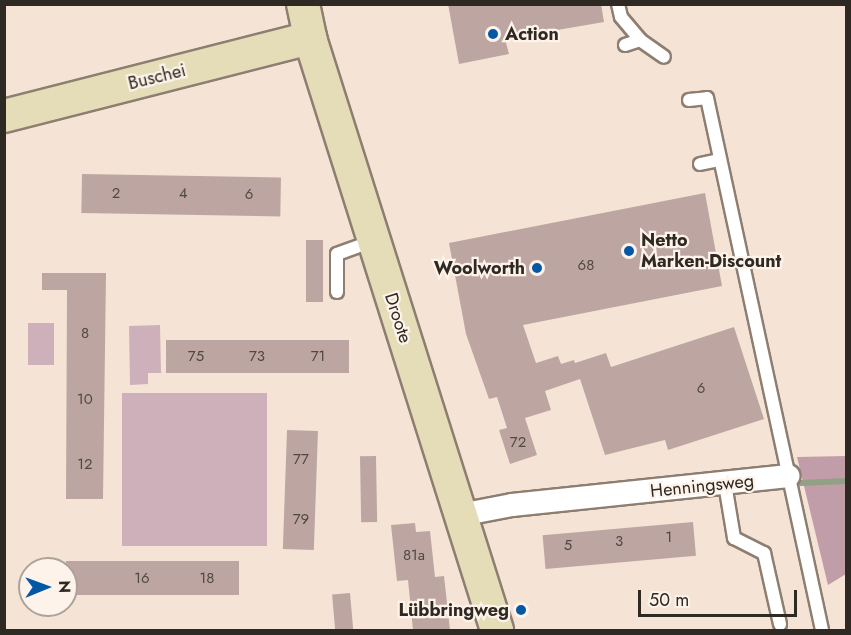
<!DOCTYPE html>
<html>
<head>
<meta charset="utf-8">
<style>
  body { margin:0 }
  #map { position:relative; width:851px; height:635px; overflow:hidden; background:#f5e4d5; font-family:Jost,sans-serif }
  div>[style] { position:absolute }
  .green>* { inset:0; background:#cdb0ba; transform-origin:0 0 }
  .forest>* { inset:0; background:#c09da9 }
  .stream>* { height:6px; margin:-3px; padding:0 3px; transform-origin:3px; border-radius:3px; background:#92a186 }
  .building>* { inset:0; background:#bda6a2; transform-origin:0 0 }
  .roads { filter:drop-shadow(2px 0 #8d7e71) drop-shadow(-2px 0 #8d7e71) drop-shadow(0 2px #8d7e71) drop-shadow(0 -2px #8d7e71) }
  .lane>* { height:12px; margin:-6px; padding:0 6px; transform-origin:6px; border-radius:6px; background:#fff }
  .street>* { height:22px; margin:-11px; padding:0 11px; transform-origin:11px; border-radius:11px; background:#fff }
  .secondary>* { height:32px; margin:-16px; padding:0 16px; transform-origin:16px; border-radius:16px; background:#e4ddb8 }
  .dots>* { width:16px; height:16px; translate:-50% -50%; box-sizing:border-box; border:3px solid #fdf3ea; border-radius:50% }
  span { translate:-50% -50%; white-space:nowrap; text-align:center; line-height:1.15; -webkit-text-stroke:4.5px #fdf3ea; paint-order:stroke }
  .number-label { font-size:15px; color:#524843 }
  .number-label span { -webkit-text-stroke-width:0 }
  .poi-label { font-size:18px; color:#2f2923; font-weight:700 }
  .left { translate:0 -50%; text-align:left }
  .right { translate:-100% -50%; text-align:right }
  .street-label { font-size:18px; color:#2f2923 }
  .frame { position:absolute; inset:0; border:6px solid #2f2923; pointer-events:none }
  .north { position:absolute; left:18px; top:557px; width:60px; height:60px; box-sizing:border-box; background:#fdf3ea; border:2px solid #aba29a; border-radius:50%; rotate:89deg; font-size:16px; font-weight:700; line-height:24px; text-align:center; color:#2f2923 }
  .north::after { content:''; display:block; margin:auto; width:21px; height:27px; background:#0258a5; clip-path:polygon(50% 0,100% 100%,50% 72%,0 100%) }
  .scale { position:absolute; left:638px; top:590px; width:159px; height:27px; box-sizing:border-box; border:3px solid #2f2923; border-top:0; padding-left:8px; font-size:18px; line-height:21px; white-space:nowrap; color:#2f2923; -webkit-text-stroke:4px #fdf3ea; paint-order:stroke }
</style>
</head>
<body>
<div id="map">
  <div class="green">
    <div style="left:28px;top:323px;width:26px;height:42px"></div>
    <div style="clip-path:polygon(160px 325px,161px 373px,148px 373px,148px 384px,130px 385px,129px 326px)"></div>
    <div style="left:122px;top:393px;width:145px;height:153px"></div>
  </div>
  <div class="forest">
    <div style="clip-path:polygon(846px 456px,846px 574px,828px 585px,797px 457px)"></div>
  </div>
  <div class="stream">
    <div style="left:800px;top:483px;width:46px;rotate:-2.5deg"></div>
  </div>
  <div class="building">
    <div style="clip-path:polygon(448px 4px,601px 4px,604px 22px,505px 39px,509px 54px,459px 64px)"></div>
    <div style="left:82px;top:174px;width:199px;height:39px;rotate:1deg"></div>
    <div style="clip-path:polygon(705px 193px,722px 286px,523px 325px,536px 363px,558px 356px,561px 364px,574px 360px,575px 363px,606px 353px,611px 367px,734px 327px,764px 419px,668px 450px,665px 440px,605px 455px,580px 379px,545px 391px,551px 410px,525px 418px,537px 455px,510px 464px,499px 430px,507px 428px,497px 397px,489px 399px,466px 334px,449px 243px)"></div>
    <div style="left:306px;top:240px;width:17px;height:62px"></div>
    <div style="clip-path:polygon(42px 273px,106px 273px,103px 499px,66px 499px,67px 290px,42px 290px)"></div>
    <div style="left:166px;top:340px;width:183px;height:33px"></div>
    <div style="left:287px;top:430px;width:31px;height:119px;rotate:2deg"></div>
    <div style="left:376px;top:456px;width:66px;height:16px;rotate:89deg"></div>
    <div style="left:693px;top:522px;width:34px;height:151px;rotate:85deg"></div>
    <div style="clip-path:polygon(415px 523px,416px 532px,430px 531px,435px 577px,444px 576px,450px 630px,413px 630px,408px 580px,397px 581px,391px 525px)"></div>
    <div style="left:66px;top:561px;width:173px;height:34px"></div>
    <div style="left:350px;top:593px;width:37px;height:18px;rotate:85deg"></div>
  </div>
  <div class="roads">
    <div class="lane">
      <div style="left:618px;top:4px;width:13px;rotate:77deg"></div>
      <div style="left:621px;top:17px;width:30px;rotate:50deg"></div>
      <div style="left:625px;top:45px;width:16px;rotate:-18deg"></div>
      <div style="left:640px;top:40px;width:29px;rotate:35deg"></div>
      <div style="left:689px;top:100px;width:18px;rotate:-6deg"></div>
      <div style="left:707px;top:98px;width:544px;rotate:77.8deg"></div>
      <div style="left:700px;top:164px;width:19px;rotate:-12deg"></div>
      <div style="left:337px;top:292px;width:38px;rotate:-90deg"></div>
      <div style="left:337px;top:254px;width:37px;rotate:-20deg"></div>
      <div style="left:725px;top:484px;width:55px;rotate:80.5deg"></div>
      <div style="left:734px;top:538px;width:34px;rotate:27deg"></div>
      <div style="left:764px;top:553px;width:73px;rotate:77.3deg"></div>
    </div>
    <div class="street">
      <div style="left:460px;top:515px;width:53px;rotate:-10.9deg"></div>
      <div style="left:512px;top:505px;width:278px;rotate:-6deg"></div>
    </div>
    <div class="secondary">
      <div style="left:303px;top:4px;width:35px;rotate:78deg"></div>
      <div style="left:310px;top:38px;width:621px;rotate:72.47deg"></div>
      <div style="left:4px;top:116px;width:316px;rotate:-14.3deg"></div>
    </div>
  </div>
  <div class="dots">
    <div style="left:493px;top:34px;background:#0258a5"></div>
    <div style="left:629px;top:251px;background:#0258a5"></div>
    <div style="left:537px;top:268px;background:#0258a5"></div>
    <div style="left:521px;top:610px;background:#0258a5"></div>
  </div>
  <div class="number-label">
    <span style="left:116px;top:194px">2</span>
    <span style="left:183px;top:194px">4</span>
    <span style="left:249px;top:195px">6</span>
    <span style="left:586px;top:266px">68</span>
    <span style="left:85px;top:334px">8</span>
    <span style="left:196px;top:357px">75</span>
    <span style="left:257px;top:357px">73</span>
    <span style="left:318px;top:357px">71</span>
    <span style="left:701px;top:389px">6</span>
    <span style="left:85px;top:400px">10</span>
    <span style="left:518px;top:443px">72</span>
    <span style="left:301px;top:460px">77</span>
    <span style="left:85px;top:465px">12</span>
    <span style="left:301px;top:520px">79</span>
    <span style="left:669px;top:538px">1</span>
    <span style="left:619px;top:542px">3</span>
    <span style="left:568px;top:546px">5</span>
    <span style="left:414px;top:556px">81a</span>
    <span style="left:142px;top:579px">16</span>
    <span style="left:207px;top:579px">18</span>
  </div>
  <div class="poi-label">
    <span class="left" style="left:505px;top:34px">Action</span>
    <span class="left" style="left:641px;top:251px">Netto<br>Marken-Discount</span>
    <span class="right" style="left:525px;top:268px">Woolworth</span>
    <span class="right" style="left:509px;top:610px">Lübbringweg</span>
  </div>
  <div class="street-label">
    <span style="left:157px;top:77px;rotate:-14deg">Buschei</span>
    <span style="left:398px;top:318px;rotate:72deg">Droote</span>
    <span style="left:702px;top:486px;rotate:-6deg">Henningsweg</span>
  </div>
  <div class="frame"></div>
  <div class="north">N</div>
  <div class="scale">50 m</div>
</div>
</body>
</html>
